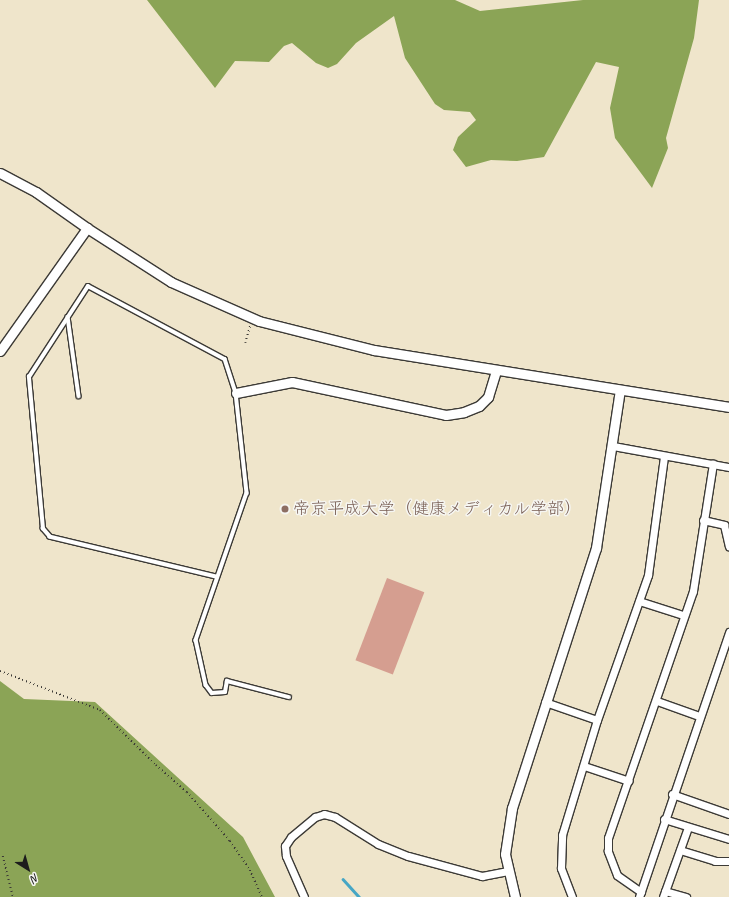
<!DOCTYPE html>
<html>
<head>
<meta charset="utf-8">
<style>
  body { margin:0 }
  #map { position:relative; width:729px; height:897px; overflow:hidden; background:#efe5cb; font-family:Caveat,"Klee One",sans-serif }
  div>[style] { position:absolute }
  .forest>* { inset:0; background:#8ba456 }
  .stream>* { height:2.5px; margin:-1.25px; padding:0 1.25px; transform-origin:1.25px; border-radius:1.25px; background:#46a6c5 }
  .building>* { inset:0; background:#d59e90; transform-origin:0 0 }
  .path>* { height:1.5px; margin-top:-0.75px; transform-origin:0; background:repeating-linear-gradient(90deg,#3c3a36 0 1px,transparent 0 4px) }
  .roads { filter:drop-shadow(1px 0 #3c3a36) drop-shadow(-1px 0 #3c3a36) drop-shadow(0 1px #3c3a36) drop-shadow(0 -1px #3c3a36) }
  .lane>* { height:3.5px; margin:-1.75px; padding:0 1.75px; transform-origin:1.75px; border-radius:1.75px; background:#fff }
  .street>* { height:7px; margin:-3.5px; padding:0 3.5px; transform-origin:3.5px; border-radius:3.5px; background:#fff }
  .secondary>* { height:9px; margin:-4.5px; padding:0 4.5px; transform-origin:4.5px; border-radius:4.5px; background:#fff }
  .dots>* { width:11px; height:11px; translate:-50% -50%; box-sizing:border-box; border:2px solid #f6f6f2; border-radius:50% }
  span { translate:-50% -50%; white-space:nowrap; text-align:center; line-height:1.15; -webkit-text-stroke:3px #f6f6f2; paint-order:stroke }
  .education-label { font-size:17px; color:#785e54 }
  .left { translate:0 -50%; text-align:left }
  .north { position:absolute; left:8px; top:849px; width:40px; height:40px; -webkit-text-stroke:3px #f6f6f2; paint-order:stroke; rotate:143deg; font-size:11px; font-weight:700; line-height:16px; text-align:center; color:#1c1c1c }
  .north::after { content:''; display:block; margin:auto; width:14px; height:18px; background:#1c1c1c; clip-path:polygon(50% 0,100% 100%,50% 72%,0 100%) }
</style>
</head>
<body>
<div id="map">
  <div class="forest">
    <div style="clip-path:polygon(147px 0,455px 0,480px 11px,583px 0,699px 0,694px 38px,666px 138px,668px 148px,652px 188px,615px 138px,610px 108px,619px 67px,596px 62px,544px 157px,517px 161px,491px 160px,466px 167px,453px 150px,458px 137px,476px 120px,470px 112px,444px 110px,435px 104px,405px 58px,394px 16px,356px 43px,337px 64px,328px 68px,316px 63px,292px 43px,284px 46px,269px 62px,235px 61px,215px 88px)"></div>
    <div style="clip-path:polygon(0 681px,24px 699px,95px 702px,243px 837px,275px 897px,0 897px)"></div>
  </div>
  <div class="stream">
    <div style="left:343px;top:879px;width:24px;rotate:48deg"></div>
  </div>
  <div class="building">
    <div style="left:387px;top:578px;width:40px;height:88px;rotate:21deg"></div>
  </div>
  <div class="path">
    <div style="left:245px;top:343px;width:18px;rotate:-74deg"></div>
    <div style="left:0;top:671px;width:107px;rotate:21.3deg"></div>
    <div style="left:100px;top:710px;width:78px;rotate:44.5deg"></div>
    <div style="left:156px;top:765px;width:41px;rotate:41.1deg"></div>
    <div style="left:187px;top:792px;width:65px;rotate:48.7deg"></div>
    <div style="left:230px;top:841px;width:35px;rotate:55deg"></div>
    <div style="left:250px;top:870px;width:30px;rotate:66deg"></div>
    <div style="left:3px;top:856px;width:42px;rotate:76.3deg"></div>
  </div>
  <div class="roads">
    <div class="lane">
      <div style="left:68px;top:317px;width:80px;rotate:82.1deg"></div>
      <div style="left:216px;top:577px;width:171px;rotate:-166.5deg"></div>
      <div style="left:50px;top:537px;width:11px;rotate:-131deg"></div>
      <div style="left:43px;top:529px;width:153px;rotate:-95.3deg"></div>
      <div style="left:29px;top:377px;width:108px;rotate:-57deg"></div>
      <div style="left:88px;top:286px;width:155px;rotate:28.1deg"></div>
      <div style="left:225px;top:359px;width:36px;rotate:72deg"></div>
      <div style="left:236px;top:393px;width:101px;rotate:83.7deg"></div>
      <div style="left:247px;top:493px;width:156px;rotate:109.1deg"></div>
      <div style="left:196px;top:640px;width:46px;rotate:77.5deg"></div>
      <div style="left:206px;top:685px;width:10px;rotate:53deg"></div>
      <div style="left:212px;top:693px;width:13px;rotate:-4deg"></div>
      <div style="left:225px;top:692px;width:11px;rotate:-80deg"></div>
      <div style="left:227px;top:681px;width:64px;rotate:14.5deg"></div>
    </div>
    <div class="street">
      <div style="left:613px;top:446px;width:118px;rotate:10.3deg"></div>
      <div style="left:703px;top:520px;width:22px;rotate:13deg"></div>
      <div style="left:724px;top:525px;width:22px;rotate:77deg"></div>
      <div style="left:639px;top:601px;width:46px;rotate:17.7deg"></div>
      <div style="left:657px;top:701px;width:45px;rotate:19.7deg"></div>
      <div style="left:545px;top:702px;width:55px;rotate:19.1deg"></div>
      <div style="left:584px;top:766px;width:47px;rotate:18.4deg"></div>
      <div style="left:672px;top:794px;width:60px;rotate:19.3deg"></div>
      <div style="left:664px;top:819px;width:68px;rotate:17.1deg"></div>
      <div style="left:680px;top:850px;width:37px;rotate:17deg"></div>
      <div style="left:715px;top:861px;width:14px"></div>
      <div style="left:665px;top:891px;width:22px;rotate:16deg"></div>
      <div style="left:641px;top:892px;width:29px;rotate:-145deg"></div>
      <div style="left:617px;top:875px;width:26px;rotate:-111deg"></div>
      <div style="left:608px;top:851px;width:13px;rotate:-90deg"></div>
      <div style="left:608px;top:838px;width:261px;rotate:-71deg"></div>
      <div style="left:693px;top:591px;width:129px;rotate:-81.1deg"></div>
      <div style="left:304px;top:897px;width:45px;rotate:-113.7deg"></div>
      <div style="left:286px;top:856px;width:10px;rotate:-96deg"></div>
      <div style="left:285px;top:846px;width:11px;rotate:-56deg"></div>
      <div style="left:291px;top:837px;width:31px;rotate:-40deg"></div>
      <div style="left:315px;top:817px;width:9px;rotate:-18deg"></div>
      <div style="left:324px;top:814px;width:11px;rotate:15deg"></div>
      <div style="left:335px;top:817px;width:51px;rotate:32.1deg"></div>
      <div style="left:378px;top:844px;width:32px;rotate:22deg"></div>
      <div style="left:408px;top:856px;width:77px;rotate:15.1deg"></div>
      <div style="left:482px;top:876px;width:25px;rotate:-11deg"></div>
      <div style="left:572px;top:897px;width:31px;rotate:-111deg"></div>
      <div style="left:561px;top:868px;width:33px;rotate:-88deg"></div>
      <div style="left:562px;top:835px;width:120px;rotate:-73.1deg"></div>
      <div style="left:597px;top:720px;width:154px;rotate:-70.6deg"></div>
      <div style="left:648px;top:575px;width:120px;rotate:-82.3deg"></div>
      <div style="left:639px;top:897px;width:280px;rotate:-71.2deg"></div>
      <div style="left:663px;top:897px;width:74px;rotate:-70.3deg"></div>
    </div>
    <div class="secondary">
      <div style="left:0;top:173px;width:41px;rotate:27.8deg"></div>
      <div style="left:36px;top:192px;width:62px;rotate:35.2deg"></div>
      <div style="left:87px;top:228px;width:100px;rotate:32.7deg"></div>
      <div style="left:171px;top:282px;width:96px;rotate:23.9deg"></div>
      <div style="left:259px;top:321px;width:119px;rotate:14.2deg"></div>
      <div style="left:374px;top:350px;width:360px;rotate:9.1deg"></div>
      <div style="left:0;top:351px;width:151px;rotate:-54.7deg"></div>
      <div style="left:236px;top:393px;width:57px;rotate:-11.1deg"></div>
      <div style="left:292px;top:382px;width:157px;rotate:12.1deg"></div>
      <div style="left:446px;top:415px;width:18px;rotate:-9deg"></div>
      <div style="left:464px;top:412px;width:16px;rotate:-22deg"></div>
      <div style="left:479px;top:406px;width:13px;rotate:-45deg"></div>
      <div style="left:488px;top:397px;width:27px;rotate:-73deg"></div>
      <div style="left:515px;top:897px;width:44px;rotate:-103.1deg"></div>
      <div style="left:505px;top:854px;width:47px;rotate:-81.3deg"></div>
      <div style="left:512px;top:808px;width:273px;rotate:-72.1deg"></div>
      <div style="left:596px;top:548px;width:160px;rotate:-81.4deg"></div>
    </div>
  </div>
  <div class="dots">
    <div style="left:285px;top:509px;background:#8d6e63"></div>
  </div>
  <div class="education-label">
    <span class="left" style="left:293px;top:509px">帝京平成大学（健康メディカル学部）</span>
  </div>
  <div class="north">N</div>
</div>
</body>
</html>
